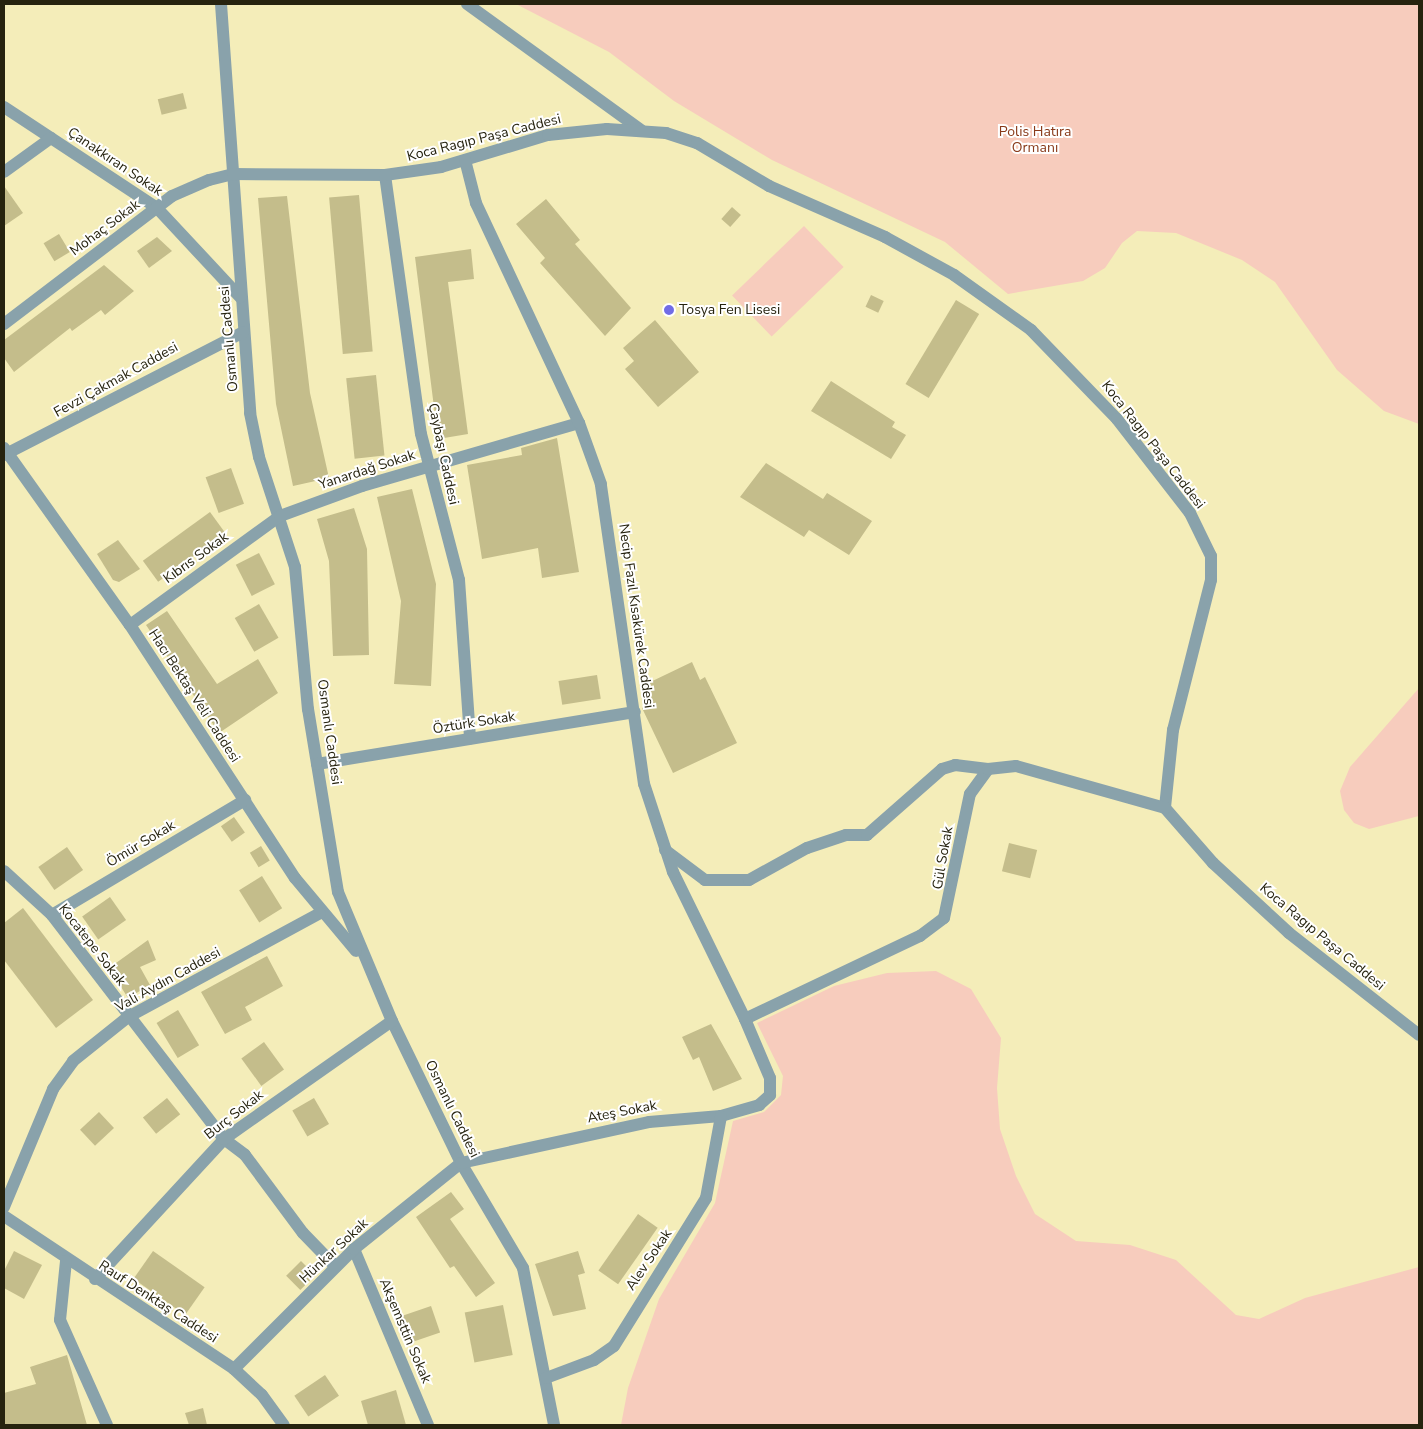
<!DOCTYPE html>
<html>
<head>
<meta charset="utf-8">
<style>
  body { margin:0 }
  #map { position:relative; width:1423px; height:1429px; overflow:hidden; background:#f4edb9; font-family:"Nunito Sans",sans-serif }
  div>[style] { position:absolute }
  .green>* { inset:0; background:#f7ccbd; transform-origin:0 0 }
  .building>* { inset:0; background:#c4bd8b; transform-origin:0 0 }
  .minor>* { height:12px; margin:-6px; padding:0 6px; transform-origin:6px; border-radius:6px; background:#89a2ab }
  .dots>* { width:14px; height:14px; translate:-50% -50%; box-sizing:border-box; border:2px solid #fff; border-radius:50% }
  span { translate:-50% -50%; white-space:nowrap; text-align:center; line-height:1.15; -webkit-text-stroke:4px #fff; paint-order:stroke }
  .park-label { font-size:14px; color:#893b1a }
  .street-label { font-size:14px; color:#26230f }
  .poi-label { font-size:14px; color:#26230f }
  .left { translate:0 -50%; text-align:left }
  .frame { position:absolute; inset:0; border:5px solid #26230f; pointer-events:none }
</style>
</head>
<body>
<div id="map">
  <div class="green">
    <div style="clip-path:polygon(516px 4px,1419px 4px,1419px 424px,1384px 411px,1337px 370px,1275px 282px,1242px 260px,1176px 233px,1137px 231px,1122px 243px,1105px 268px,1083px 281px,1008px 294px,945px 242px,772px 160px,674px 101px,609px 52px)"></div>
    <div style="left:804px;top:226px;width:57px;height:100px;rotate:46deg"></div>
    <div style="clip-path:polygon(1419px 688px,1419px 816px,1369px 829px,1354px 823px,1344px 810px,1340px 791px,1350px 767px)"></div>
    <div style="clip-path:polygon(936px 971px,971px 989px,1001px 1038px,997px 1088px,1000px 1129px,1016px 1176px,1035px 1214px,1076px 1241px,1130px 1245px,1176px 1260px,1236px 1315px,1259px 1319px,1305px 1298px,1419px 1267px,1419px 1425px,621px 1425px,628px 1388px,659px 1299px,715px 1203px,733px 1121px,764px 1112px,781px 1095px,783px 1076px,757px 1023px,834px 986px,887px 973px)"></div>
  </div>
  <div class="building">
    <div style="left:183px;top:93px;width:16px;height:26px;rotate:76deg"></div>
    <div style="clip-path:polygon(4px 186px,23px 213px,4px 226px)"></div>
    <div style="left:359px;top:195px;width:157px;height:30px;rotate:85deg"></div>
    <div style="clip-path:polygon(287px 196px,310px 393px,329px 478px,293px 486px,276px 404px,258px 198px)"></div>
    <div style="clip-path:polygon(546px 199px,580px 240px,575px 244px,631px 308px,605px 336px,540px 263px,545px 258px,516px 224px)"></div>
    <div style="left:732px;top:207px;width:12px;height:16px;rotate:42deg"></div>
    <div style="left:59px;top:234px;width:21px;height:18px;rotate:59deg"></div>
    <div style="clip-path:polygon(157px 237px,172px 251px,149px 268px,137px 251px)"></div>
    <div style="clip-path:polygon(471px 249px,474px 279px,448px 282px,468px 434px,438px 439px,415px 257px)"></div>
    <div style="clip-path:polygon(104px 265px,134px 291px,105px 315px,101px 310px,72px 331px,70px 328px,14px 372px,4px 358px,4px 340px)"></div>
    <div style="left:871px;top:295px;width:14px;height:13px;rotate:25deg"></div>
    <div style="left:956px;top:300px;width:27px;height:98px;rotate:31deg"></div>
    <div style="clip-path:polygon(655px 320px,699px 372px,658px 407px,625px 369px,634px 361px,623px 348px)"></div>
    <div style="left:376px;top:375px;width:81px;height:30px;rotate:84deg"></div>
    <div style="clip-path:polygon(831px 381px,895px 422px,892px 427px,906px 435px,891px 459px,811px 411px)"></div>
    <div style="clip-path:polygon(557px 438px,579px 572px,542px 578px,538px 548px,482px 559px,467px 465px,522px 455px,521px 448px)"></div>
    <div style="clip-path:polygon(766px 463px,823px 499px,827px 493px,872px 521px,849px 555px,809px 530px,804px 537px,740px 497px)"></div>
    <div style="left:231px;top:468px;width:38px;height:27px;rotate:70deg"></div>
    <div style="clip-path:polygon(412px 489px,436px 584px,431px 686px,394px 684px,401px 601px,377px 497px)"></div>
    <div style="clip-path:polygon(354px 508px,367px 549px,369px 655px,333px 656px,329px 561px,317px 519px)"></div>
    <div style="left:210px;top:512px;width:26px;height:83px;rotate:54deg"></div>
    <div style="clip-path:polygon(118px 540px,140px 569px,119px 582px,113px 580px,97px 554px)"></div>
    <div style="left:259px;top:553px;width:35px;height:26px;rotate:63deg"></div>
    <div style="left:259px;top:604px;width:39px;height:28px;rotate:60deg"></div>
    <div style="clip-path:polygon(167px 611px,217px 684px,258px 659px,278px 693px,219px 733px,146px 625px)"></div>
    <div style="clip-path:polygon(692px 662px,700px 680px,705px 677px,737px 743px,673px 773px,642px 708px,650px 704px,642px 686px)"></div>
    <div style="left:597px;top:675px;width:24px;height:39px;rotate:81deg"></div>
    <div style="left:234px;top:817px;width:19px;height:16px;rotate:55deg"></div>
    <div style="left:1009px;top:843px;width:29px;height:29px;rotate:14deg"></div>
    <div style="left:261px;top:846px;width:17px;height:13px;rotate:59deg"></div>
    <div style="left:67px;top:847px;width:28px;height:35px;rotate:55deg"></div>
    <div style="left:262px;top:876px;width:38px;height:27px;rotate:58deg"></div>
    <div style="left:110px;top:897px;width:28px;height:34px;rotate:55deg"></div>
    <div style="clip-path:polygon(23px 908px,93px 1000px,56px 1028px,4px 960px,4px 923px)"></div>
    <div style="clip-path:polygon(148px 940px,156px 960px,140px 967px,150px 985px,128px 998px,109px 968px)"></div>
    <div style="clip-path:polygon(267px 956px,283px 986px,245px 1007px,252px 1020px,225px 1034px,201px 992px)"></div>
    <div style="left:178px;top:1010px;width:41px;height:25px;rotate:59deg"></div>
    <div style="clip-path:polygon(711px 1024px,742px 1079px,713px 1091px,699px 1057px,693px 1060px,682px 1037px)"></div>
    <div style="left:264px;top:1042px;width:34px;height:28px;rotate:54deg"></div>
    <div style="left:167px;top:1098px;width:21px;height:31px;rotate:51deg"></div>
    <div style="left:314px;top:1098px;width:30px;height:25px;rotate:60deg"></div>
    <div style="left:99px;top:1112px;width:22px;height:26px;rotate:47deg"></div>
    <div style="clip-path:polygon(451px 1192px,464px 1209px,450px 1219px,495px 1283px,476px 1297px,454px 1266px,450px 1268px,416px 1217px)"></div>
    <div style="left:638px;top:1214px;width:24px;height:69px;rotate:35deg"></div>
    <div style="clip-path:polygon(14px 1251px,42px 1265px,24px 1299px,4px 1288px,4px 1271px)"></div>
    <div style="left:153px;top:1251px;width:63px;height:34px;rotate:35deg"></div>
    <div style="clip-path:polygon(578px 1251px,585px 1273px,578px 1275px,586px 1309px,553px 1316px,535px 1264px)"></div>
    <div style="left:301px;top:1261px;width:20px;height:21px;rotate:45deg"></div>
    <div style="left:503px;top:1305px;width:51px;height:39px;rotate:79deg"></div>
    <div style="left:431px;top:1306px;width:28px;height:34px;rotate:71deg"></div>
    <div style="clip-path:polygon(67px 1355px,87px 1425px,4px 1425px,4px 1393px,36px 1384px,30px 1367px)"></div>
    <div style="left:325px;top:1375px;width:25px;height:37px;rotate:56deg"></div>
    <div style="clip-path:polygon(396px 1390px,406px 1425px,368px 1425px,361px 1401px)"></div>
    <div style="clip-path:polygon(203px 1408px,207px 1425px,189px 1425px,185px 1413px)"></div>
  </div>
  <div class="minor">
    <div style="left:221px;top:4px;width:410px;rotate:85.9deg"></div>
    <div style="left:250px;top:413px;width:45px;rotate:78.4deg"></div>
    <div style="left:259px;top:457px;width:116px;rotate:71.9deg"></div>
    <div style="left:295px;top:567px;width:143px;rotate:84.8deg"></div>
    <div style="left:308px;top:709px;width:185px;rotate:80.7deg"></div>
    <div style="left:338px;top:892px;width:140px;rotate:67.3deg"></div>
    <div style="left:392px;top:1021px;width:158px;rotate:64.1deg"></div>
    <div style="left:461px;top:1163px;width:122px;rotate:59.4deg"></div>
    <div style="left:523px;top:1268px;width:160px;rotate:78.8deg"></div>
    <div style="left:467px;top:4px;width:215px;rotate:35.9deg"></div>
    <div style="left:4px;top:107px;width:183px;rotate:33.4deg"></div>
    <div style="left:157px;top:208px;width:122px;rotate:47deg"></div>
    <div style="left:4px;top:172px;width:58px;rotate:-35.9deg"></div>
    <div style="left:385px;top:175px;width:261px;rotate:82.1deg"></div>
    <div style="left:421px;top:434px;width:151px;rotate:75.4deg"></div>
    <div style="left:459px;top:580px;width:159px;rotate:86deg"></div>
    <div style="left:4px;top:324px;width:211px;rotate:-37.3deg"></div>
    <div style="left:172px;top:196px;width:40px;rotate:-23.4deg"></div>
    <div style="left:209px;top:180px;width:25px;rotate:-14deg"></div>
    <div style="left:233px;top:174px;width:152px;rotate:0.4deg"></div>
    <div style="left:385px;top:175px;width:57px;rotate:-8.1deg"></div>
    <div style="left:441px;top:167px;width:112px;rotate:-16.7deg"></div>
    <div style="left:548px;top:135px;width:59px;rotate:-5.8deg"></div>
    <div style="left:607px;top:129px;width:59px;rotate:3.9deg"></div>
    <div style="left:666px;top:133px;width:33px;rotate:18deg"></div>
    <div style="left:697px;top:143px;width:84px;rotate:30.8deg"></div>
    <div style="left:769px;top:186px;width:127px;rotate:23.7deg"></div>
    <div style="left:885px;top:237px;width:79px;rotate:28.8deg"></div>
    <div style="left:954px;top:275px;width:95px;rotate:35.5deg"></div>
    <div style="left:1031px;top:330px;width:124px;rotate:46deg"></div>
    <div style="left:1117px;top:419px;width:119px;rotate:52.2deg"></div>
    <div style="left:1190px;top:513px;width:48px;rotate:64deg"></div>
    <div style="left:1211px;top:556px;width:24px;rotate:90deg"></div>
    <div style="left:1211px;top:580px;width:155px;rotate:104.2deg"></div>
    <div style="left:1173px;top:730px;width:78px;rotate:95.9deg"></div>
    <div style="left:1165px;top:808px;width:73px;rotate:48.9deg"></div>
    <div style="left:1213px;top:863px;width:103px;rotate:42.6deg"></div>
    <div style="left:1289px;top:933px;width:165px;rotate:38.1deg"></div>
    <div style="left:4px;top:448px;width:217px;rotate:54.6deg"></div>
    <div style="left:130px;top:625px;width:302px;rotate:56.9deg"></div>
    <div style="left:295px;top:878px;width:95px;rotate:50.1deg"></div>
    <div style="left:4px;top:455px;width:269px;rotate:-27.2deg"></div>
    <div style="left:130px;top:625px;width:185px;rotate:-36deg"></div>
    <div style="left:280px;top:516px;width:87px;rotate:-20.1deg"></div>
    <div style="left:362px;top:486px;width:226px;rotate:-16.2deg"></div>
    <div style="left:317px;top:764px;width:322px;rotate:-9.3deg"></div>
    <div style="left:665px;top:850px;width:50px;rotate:36.9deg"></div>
    <div style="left:705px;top:880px;width:44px"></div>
    <div style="left:749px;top:880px;width:66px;rotate:-28.9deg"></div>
    <div style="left:807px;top:848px;width:41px;rotate:-18.4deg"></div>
    <div style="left:846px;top:835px;width:21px"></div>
    <div style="left:867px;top:835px;width:100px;rotate:-41.3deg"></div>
    <div style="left:942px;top:769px;width:14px;rotate:-17deg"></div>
    <div style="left:955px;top:765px;width:33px;rotate:7deg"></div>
    <div style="left:4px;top:871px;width:65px;rotate:42.5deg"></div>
    <div style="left:52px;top:915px;width:282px;rotate:52.5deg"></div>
    <div style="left:224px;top:1139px;width:26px;rotate:37deg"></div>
    <div style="left:245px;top:1155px;width:97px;rotate:53.4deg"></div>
    <div style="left:303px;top:1233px;width:47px;rotate:45.9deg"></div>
    <div style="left:52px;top:915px;width:225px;rotate:-30.8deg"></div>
    <div style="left:745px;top:1019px;width:194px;rotate:-25.4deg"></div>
    <div style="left:920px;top:936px;width:30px;rotate:-37deg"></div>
    <div style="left:944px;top:918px;width:127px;rotate:-78.2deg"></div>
    <div style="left:970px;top:794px;width:31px;rotate:-54deg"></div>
    <div style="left:988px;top:769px;width:28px;rotate:-6deg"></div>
    <div style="left:1016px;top:766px;width:155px;rotate:15.7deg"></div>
    <div style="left:4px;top:1207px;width:128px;rotate:-67.4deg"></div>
    <div style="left:53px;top:1089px;width:34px;rotate:-54deg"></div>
    <div style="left:73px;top:1061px;width:70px;rotate:-38.7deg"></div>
    <div style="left:128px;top:1017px;width:218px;rotate:-28.4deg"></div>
    <div style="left:4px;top:1216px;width:276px;rotate:33.6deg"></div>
    <div style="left:234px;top:1369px;width:38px;rotate:43deg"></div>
    <div style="left:262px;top:1395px;width:37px;rotate:54deg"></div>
    <div style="left:354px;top:1249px;width:191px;rotate:67.2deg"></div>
    <div style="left:66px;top:1261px;width:59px;rotate:95.8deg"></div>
    <div style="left:60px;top:1320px;width:115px;rotate:65.9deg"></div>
    <div style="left:95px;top:1279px;width:190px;rotate:-47.3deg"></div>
    <div style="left:224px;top:1139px;width:205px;rotate:-35.1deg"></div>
    <div style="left:234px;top:1369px;width:170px;rotate:-45deg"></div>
    <div style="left:354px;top:1249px;width:137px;rotate:-38.8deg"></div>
    <div style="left:461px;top:1163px;width:192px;rotate:-12.3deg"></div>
    <div style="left:649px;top:1122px;width:72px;rotate:-4.8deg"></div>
    <div style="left:721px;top:1116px;width:40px;rotate:-16deg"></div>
    <div style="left:759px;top:1105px;width:15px;rotate:-42deg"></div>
    <div style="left:770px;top:1095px;width:17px;rotate:-90deg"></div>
    <div style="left:770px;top:1078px;width:64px;rotate:-113deg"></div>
    <div style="left:745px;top:1019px;width:164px;rotate:-116.1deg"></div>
    <div style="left:673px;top:872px;width:93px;rotate:-108.2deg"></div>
    <div style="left:644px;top:784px;width:303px;rotate:-98.2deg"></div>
    <div style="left:601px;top:484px;width:65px;rotate:-109.8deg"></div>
    <div style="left:579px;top:423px;width:243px;rotate:-115.1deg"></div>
    <div style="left:476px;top:203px;width:44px;rotate:-104.3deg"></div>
    <div style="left:546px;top:1378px;width:51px;rotate:-20.6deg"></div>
    <div style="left:594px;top:1360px;width:24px;rotate:-35deg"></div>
    <div style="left:614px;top:1346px;width:174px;rotate:-58.1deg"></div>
    <div style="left:706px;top:1198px;width:83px;rotate:-79.6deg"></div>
  </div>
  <div class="dots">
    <div style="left:669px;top:310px;background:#716ce6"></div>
  </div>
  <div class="park-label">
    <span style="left:1035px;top:140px">Polis Hatıra<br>Ormanı</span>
  </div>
  <div class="street-label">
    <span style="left:484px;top:138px;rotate:-14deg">Koca Ragıp Paşa Caddesi</span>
    <span style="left:115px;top:162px;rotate:34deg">Çanakkıran Sokak</span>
    <span style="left:105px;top:228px;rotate:-37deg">Mohaç Sokak</span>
    <span style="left:229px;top:339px;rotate:-95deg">Osmanlı Caddesi</span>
    <span style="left:116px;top:380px;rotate:-29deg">Fevzi Çakmak Caddesi</span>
    <span style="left:1153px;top:445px;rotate:52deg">Koca Ragıp Paşa Caddesi</span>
    <span style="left:443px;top:454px;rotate:78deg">Çaybaşı Caddesi</span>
    <span style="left:367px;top:470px;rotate:-18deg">Yanardağ Sokak</span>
    <span style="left:196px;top:558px;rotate:-36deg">Kıbrıs Sokak</span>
    <span style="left:636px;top:616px;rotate:82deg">Necip Fazıl Kısakürek Caddesi</span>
    <span style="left:194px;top:696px;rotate:57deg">Hacı Bektaş Veli Caddesi</span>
    <span style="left:474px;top:723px;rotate:-9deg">Öztürk Sokak</span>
    <span style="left:329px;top:732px;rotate:82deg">Osmanlı Caddesi</span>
    <span style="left:141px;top:844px;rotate:-31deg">Ömür Sokak</span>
    <span style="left:943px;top:858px;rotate:-80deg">Gül Sokak</span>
    <span style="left:1322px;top:937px;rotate:40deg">Koca Ragıp Paşa Caddesi</span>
    <span style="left:92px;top:945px;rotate:52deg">Kocatepe Sokak</span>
    <span style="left:168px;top:980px;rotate:-29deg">Vali Aydın Caddesi</span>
    <span style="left:452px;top:1109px;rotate:64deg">Osmanlı Caddesi</span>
    <span style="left:622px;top:1112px;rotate:-11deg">Ateş Sokak</span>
    <span style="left:234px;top:1115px;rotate:-38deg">Burç Sokak</span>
    <span style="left:334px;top:1251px;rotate:-43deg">Hünkar Sokak</span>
    <span style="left:649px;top:1260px;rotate:-56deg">Alev Sokak</span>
    <span style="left:158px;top:1302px;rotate:33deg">Rauf Denktaş Caddesi</span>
    <span style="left:405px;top:1331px;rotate:67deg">Akşemsttin Sokak</span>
  </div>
  <div class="poi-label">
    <span class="left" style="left:679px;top:310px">Tosya Fen Lisesi</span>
  </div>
  <div class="frame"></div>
</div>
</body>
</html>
